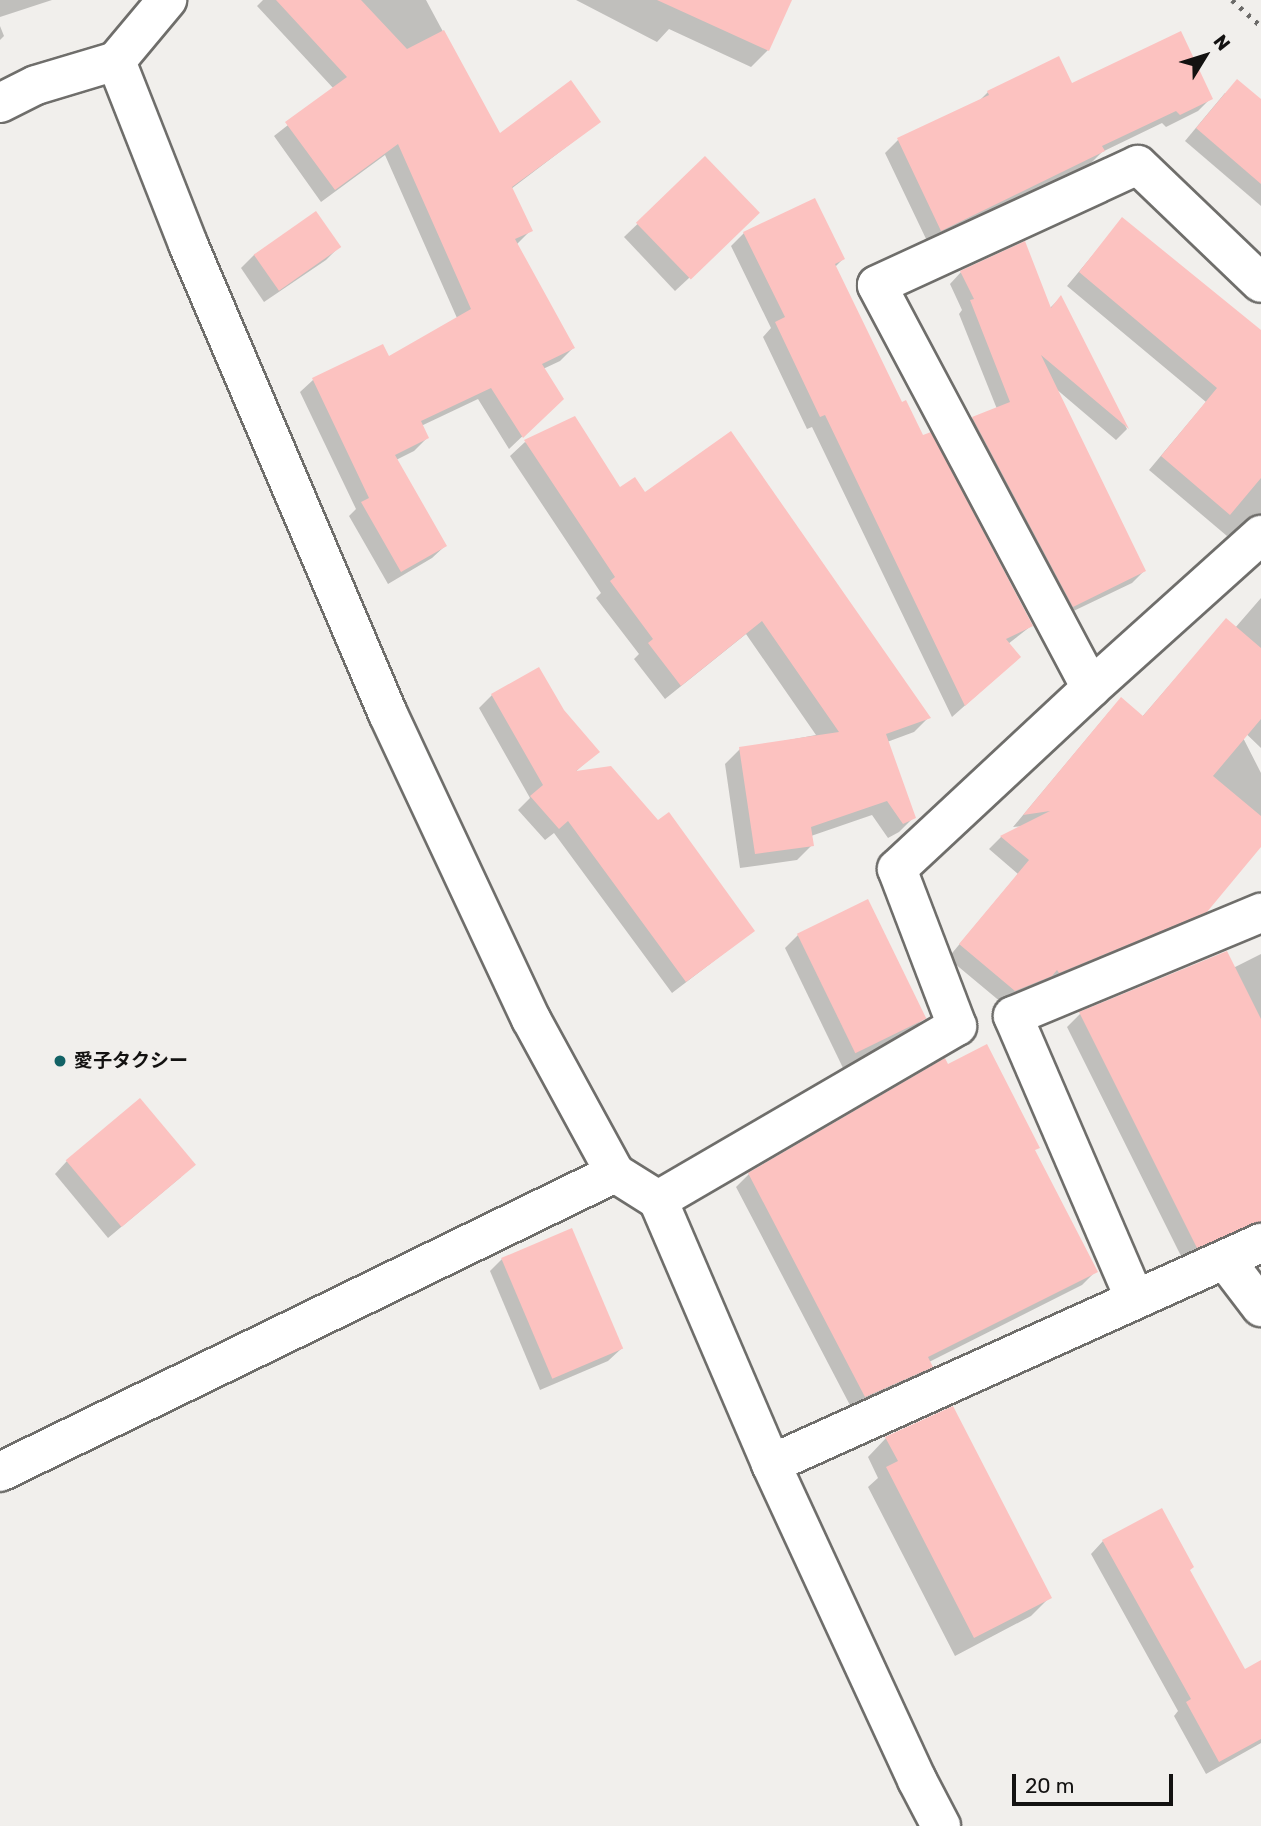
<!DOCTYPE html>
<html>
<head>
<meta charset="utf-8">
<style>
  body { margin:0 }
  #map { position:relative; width:1261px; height:1826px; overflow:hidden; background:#f1efec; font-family:Rubik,"Noto Sans JP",sans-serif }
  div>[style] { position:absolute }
  .shadow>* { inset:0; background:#0003 }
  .building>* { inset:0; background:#fcc2c0; transform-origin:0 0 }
  .roads { filter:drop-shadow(2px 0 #6f6e6b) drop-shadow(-2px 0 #6f6e6b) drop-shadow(0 2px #6f6e6b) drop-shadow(0 -2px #6f6e6b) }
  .minor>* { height:38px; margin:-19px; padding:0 19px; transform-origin:19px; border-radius:19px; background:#fff }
  .rail>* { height:5px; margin-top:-2.5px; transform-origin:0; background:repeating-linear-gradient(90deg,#6b6a68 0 3.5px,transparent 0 10.5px) }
  .dots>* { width:19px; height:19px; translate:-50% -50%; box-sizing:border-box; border:4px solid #f1efec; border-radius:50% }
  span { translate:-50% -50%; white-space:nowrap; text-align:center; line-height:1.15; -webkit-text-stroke:5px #f1efec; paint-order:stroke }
  .poi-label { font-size:19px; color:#131211; font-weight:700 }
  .left { translate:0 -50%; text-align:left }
  .north { position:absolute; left:1170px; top:21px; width:70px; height:70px; -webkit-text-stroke:5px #f1efec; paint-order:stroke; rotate:52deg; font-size:19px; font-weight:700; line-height:28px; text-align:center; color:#131211 }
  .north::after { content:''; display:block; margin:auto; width:24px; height:32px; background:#131211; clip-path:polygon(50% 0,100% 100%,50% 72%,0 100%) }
  .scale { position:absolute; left:1012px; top:1774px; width:161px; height:32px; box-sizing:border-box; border:4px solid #131211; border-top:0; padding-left:9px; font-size:21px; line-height:24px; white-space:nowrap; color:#131211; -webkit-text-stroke:5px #f1efec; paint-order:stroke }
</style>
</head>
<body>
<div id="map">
  <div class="shadow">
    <div style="clip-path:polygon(0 0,52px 0,0 17px)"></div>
    <div style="clip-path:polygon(263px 0,426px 0,499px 136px,599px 122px,511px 189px,530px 231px,516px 245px,573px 348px,560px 361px,543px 369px,549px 411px,509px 449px,478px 399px,421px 426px,427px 438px,414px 451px,396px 460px,445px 546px,432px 558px,388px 584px,349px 516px,356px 509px,300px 392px,313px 380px,382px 346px,389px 359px,457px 318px,385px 155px,321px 202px,274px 136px,334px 89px,257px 6px)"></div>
    <div style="clip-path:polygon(576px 0,790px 0,768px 50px,751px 67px,669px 29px,657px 42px)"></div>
    <div style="clip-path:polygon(0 26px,4px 36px,0 40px)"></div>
    <div style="clip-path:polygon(1071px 85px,1211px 98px,1198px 111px,1166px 127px,1162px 123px,1102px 152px,1090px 164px,928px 243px,885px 153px,898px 140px,979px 101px,988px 92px)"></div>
    <div style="clip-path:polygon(1225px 93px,1261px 101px,1261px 206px,1185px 141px)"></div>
    <div style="clip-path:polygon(705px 159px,745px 226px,675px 291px,624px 237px)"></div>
    <div style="clip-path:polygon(316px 214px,339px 247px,326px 260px,264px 302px,241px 268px,254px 255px)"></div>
    <div style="clip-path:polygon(1122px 220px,1261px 342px,1261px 520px,1241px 526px,1227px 536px,1149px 470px,1206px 402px,1067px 286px)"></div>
    <div style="clip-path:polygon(744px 233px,843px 259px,835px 267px,901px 405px,1031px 626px,1008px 644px,1006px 669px,952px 717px,812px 427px,807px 429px,763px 337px,771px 328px,731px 246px)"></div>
    <div style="clip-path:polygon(961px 272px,1049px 309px,1060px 298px,1127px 429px,1116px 440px,1055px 388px,1144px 571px,1132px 583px,1061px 617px,961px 430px,973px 418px,997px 409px,959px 314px,962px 310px,950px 284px)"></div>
    <div style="clip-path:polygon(525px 442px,619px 489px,644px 494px,929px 717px,914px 732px,887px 742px,914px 817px,899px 832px,888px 838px,872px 815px,811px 836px,812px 845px,797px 860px,740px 868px,725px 764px,740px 749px,816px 735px,746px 634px,665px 699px,634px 659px,639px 654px,596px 598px,601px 593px,510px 456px)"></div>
    <div style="clip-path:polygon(1261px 598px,1261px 748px,1236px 724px,1261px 773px,1261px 844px,1191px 925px,1046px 985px,1044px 981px,1037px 988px,1002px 1003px,948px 958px,1018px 874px,989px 849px,1001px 837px,1024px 826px,1013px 827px,1109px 712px,1142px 717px,1226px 620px,1235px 628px)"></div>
    <div style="clip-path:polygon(492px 695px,563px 711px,597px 752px,574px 773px,753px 931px,672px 993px,554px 833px,545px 840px,518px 810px,530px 798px,479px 708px)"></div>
    <div style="clip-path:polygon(798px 935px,924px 1018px,911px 1031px,844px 1070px,785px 948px)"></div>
    <div style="clip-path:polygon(1261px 954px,1261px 1226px,1183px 1260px,1067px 1027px,1080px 1014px,1137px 990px,1098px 1036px)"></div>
    <div style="clip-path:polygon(1034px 1151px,1095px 1272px,1082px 1285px,929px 1362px,931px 1367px,918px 1379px,852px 1409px,736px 1187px,749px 1174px)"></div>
    <div style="clip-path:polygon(67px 1161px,181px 1177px,108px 1238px,55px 1174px)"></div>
    <div style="clip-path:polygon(502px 1259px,621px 1349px,608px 1361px,540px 1390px,490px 1271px)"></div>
    <div style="clip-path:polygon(886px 1438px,1050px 1597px,1031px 1616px,955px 1656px,868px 1487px,878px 1478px,868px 1457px)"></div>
    <div style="clip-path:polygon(1103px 1541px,1188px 1571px,1244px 1671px,1261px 1672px,1261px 1743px,1206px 1774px,1174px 1716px,1178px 1711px,1091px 1554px)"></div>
  </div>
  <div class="building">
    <div style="clip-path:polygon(276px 0,361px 0,407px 49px,444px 30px,500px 133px,571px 80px,601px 122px,512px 187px,533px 231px,515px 239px,575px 348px,542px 364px,564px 399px,523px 438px,491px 388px,421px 421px,429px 438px,395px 455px,447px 546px,401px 572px,361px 502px,369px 498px,312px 378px,383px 344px,389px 356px,471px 309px,398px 144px,335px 190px,285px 122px,347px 77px)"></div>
    <div style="clip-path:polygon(657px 0,792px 0,769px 51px)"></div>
    <div style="clip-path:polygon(1181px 31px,1213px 99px,1180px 115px,1176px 111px,1102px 146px,1105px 151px,941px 231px,897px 138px,989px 95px,987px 91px,1059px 56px,1072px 83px)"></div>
    <div style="clip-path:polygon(1237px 79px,1261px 99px,1261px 184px,1196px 128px)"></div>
    <div style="left:705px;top:156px;width:79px;height:96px;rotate:46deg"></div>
    <div style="clip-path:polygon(815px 198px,845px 259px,835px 264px,902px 402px,906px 400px,923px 435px,931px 432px,1033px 626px,1006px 639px,1021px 657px,965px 706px,825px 415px,820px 417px,775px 322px,785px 317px,743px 232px)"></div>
    <div style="left:316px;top:211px;width:44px;height:76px;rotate:55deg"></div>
    <div style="clip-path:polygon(1122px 217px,1261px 330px,1261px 478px,1230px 515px,1161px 456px,1217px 388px,1079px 272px)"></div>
    <div style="clip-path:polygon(1025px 241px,1051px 308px,1061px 295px,1129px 429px,1041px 355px,1146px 571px,1073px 607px,972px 417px,1010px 402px,970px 300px,974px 299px,960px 271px)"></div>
    <div style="clip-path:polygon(575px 416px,620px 487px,635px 477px,645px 492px,731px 431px,931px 718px,886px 734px,916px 818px,903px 824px,887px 801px,811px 827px,814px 846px,755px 854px,739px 747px,839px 732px,762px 621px,681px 686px,648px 643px,653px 639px,610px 581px,615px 577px,524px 440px)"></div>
    <div style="clip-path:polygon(1226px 618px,1261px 648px,1261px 719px,1213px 776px,1261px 816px,1261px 847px,1207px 912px,1059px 973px,1057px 970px,1052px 976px,1015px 991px,959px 944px,1029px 860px,1000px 836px,1050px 811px,1023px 815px,1121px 697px,1143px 716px)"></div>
    <div style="clip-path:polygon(539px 667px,564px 710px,600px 752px,576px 771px,611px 766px,658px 820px,669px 812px,755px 931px,686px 982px,568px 821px,559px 829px,530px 796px,543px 785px,491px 694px)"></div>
    <div style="left:868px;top:899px;width:133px;height:79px;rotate:64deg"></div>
    <div style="clip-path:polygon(1227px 951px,1261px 1019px,1261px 1222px,1197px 1248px,1079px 1012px)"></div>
    <div style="clip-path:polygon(987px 1044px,1040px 1148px,1035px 1150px,1098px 1272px,928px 1357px,933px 1367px,865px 1397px,748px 1173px,945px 1058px,948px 1064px)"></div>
    <div style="left:140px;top:1098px;width:87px;height:97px;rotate:50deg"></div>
    <div style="left:572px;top:1228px;width:131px;height:77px;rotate:67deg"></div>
    <div style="clip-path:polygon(953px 1406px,1052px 1598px,974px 1638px,886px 1467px,898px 1461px,885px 1437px)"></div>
    <div style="clip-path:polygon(1162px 1508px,1194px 1567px,1190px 1570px,1245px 1669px,1261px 1660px,1261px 1739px,1219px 1762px,1186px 1702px,1191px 1699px,1102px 1540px)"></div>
  </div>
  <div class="roads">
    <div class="minor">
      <div style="left:116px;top:61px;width:197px;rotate:68.5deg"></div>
      <div style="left:188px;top:244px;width:511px;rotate:66.95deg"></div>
      <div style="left:388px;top:714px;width:337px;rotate:64.9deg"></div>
      <div style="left:531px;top:1019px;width:175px;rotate:61.4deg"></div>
      <div style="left:615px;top:1173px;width:51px;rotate:32.1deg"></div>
      <div style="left:658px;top:1200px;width:287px;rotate:66.8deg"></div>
      <div style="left:771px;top:1464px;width:348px;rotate:65.2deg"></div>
      <div style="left:917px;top:1780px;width:52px;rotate:62.4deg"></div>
      <div style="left:0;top:103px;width:40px;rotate:-26.6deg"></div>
      <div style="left:36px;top:85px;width:84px;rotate:-16.7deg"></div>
      <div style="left:116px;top:61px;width:80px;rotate:-50.1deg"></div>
      <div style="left:1091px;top:688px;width:456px;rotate:-118deg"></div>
      <div style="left:877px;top:285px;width:287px;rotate:-24.7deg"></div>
      <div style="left:1138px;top:165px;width:170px;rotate:43.8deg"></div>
      <div style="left:658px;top:1200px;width:346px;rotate:-30.2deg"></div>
      <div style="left:957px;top:1026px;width:168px;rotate:-110.9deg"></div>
      <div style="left:897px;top:869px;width:265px;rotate:-43deg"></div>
      <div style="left:1091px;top:688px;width:229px;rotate:-42deg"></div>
      <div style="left:1226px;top:1261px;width:58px;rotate:52.7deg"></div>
      <div style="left:1134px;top:1297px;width:306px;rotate:-113.3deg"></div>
      <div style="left:1013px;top:1016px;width:269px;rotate:-22.6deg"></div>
      <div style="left:771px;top:1464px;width:538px;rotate:-24.28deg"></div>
      <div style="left:0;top:1472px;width:684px;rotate:-25.93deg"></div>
    </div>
  </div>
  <div class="rail">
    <div style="left:1232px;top:0;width:39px;rotate:42deg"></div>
  </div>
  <div class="dots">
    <div style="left:60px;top:1061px;background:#126265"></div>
  </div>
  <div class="poi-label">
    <span class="left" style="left:74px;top:1061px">愛子タクシー</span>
  </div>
  <div class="north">N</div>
  <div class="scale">20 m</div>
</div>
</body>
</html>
